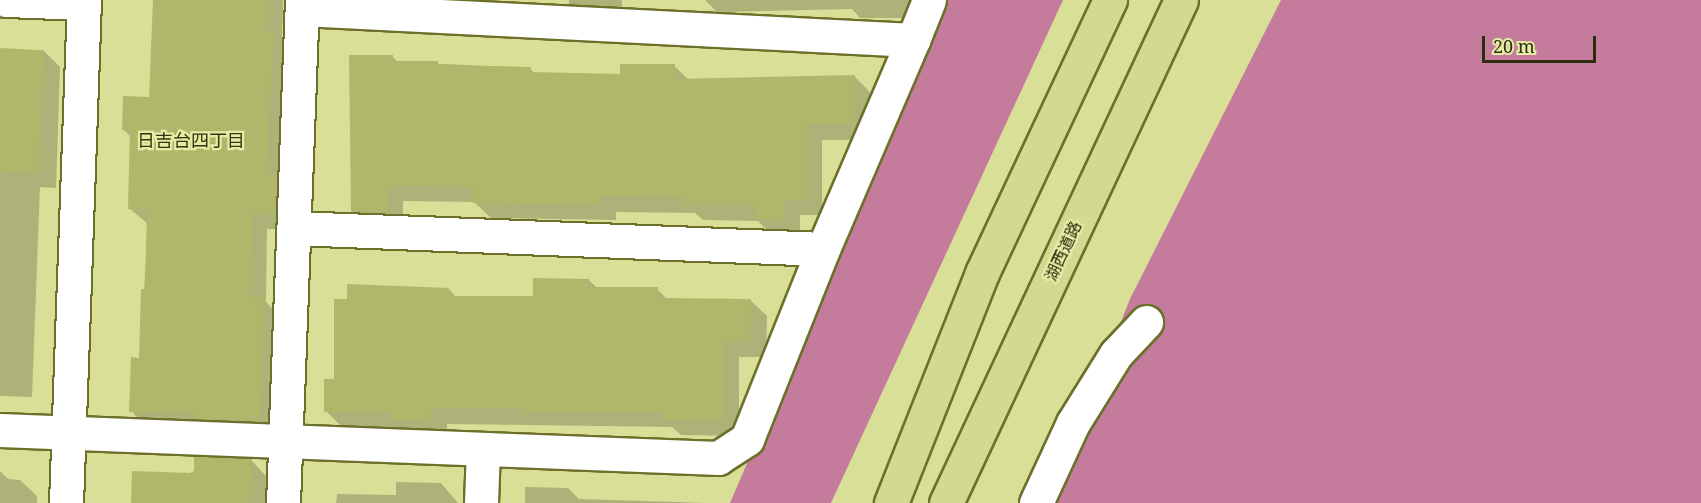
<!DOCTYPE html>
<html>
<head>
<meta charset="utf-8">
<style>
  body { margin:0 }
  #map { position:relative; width:1701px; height:503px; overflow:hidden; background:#d9df97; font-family:"Noto Serif","Noto Sans JP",serif }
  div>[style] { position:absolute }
  .forest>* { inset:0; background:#c57c9c }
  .shadow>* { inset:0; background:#0003; transform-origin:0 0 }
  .building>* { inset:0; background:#b0b66a; transform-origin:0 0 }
  .roads { filter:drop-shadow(2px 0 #6c702a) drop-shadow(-2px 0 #6c702a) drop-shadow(0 2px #6c702a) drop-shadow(0 -2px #6c702a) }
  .minor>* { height:33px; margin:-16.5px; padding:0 16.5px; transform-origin:16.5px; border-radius:16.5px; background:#fff }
  .tertiary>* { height:33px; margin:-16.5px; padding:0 16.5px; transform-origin:16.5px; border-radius:16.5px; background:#fff }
  .motorway>* { height:33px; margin:-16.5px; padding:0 16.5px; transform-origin:16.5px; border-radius:16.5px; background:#d2d990 }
  span { translate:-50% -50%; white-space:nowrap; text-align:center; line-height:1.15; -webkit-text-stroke:4.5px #e6eca4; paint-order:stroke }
  .street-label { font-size:16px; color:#2b2d10 }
  .neighbourhood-label { font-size:18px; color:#323510 }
  .scale { position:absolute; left:1482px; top:36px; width:114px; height:27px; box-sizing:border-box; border:3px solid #2b2d10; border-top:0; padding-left:8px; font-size:18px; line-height:21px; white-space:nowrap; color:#2b2d10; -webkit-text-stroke:4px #e6eca4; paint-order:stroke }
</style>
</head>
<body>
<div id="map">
  <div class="forest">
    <div style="clip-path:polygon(946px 0,1063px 0,831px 503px,730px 503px)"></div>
    <div style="clip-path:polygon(1281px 0,1701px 0,1701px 503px,1049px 503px,1130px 299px)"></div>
  </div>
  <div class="shadow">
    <div style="clip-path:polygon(155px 0,283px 0,282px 42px,290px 50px,291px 229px,267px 229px,266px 302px,280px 316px,276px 432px,147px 427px,131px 411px,140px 359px,148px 224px,129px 208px,131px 137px,123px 129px,150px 98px)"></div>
    <div style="left:569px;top:0;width:53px;height:8px"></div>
    <div style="clip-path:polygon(705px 0,917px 0,917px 18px,860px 18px,852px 9px,717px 12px)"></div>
    <div style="clip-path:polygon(0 50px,44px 51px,60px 67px,56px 188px,40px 187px,32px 397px,0 396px)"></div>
    <div style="clip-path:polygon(392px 56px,398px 62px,530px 68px,535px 74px,621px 75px,674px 66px,689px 80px,854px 76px,871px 93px,870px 140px,822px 140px,822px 215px,800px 215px,800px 235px,772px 235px,758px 221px,703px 220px,695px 213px,616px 212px,616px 220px,491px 218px,474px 202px,403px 201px,403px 228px,368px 227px,352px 211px)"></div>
    <div style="clip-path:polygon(589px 280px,597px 288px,657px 289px,667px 299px,750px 300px,767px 316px,766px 357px,739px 357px,739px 436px,681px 435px,672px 427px,447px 424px,447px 437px,408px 436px,401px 428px,342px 427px,326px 411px,336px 381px,449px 289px,456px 297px,535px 297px)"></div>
    <div style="clip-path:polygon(251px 460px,267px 477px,267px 503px,132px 503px,190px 474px)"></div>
    <div style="clip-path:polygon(0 471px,8px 479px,20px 480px,37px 496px,37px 503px,0 503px)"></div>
    <div style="clip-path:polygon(396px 482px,441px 483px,458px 503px,336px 503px,337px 494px,396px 495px)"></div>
    <div style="clip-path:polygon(525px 487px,568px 488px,579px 499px,709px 503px,525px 503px)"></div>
  </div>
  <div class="building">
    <div style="clip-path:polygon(153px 0,267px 0,266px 32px,274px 32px,266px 174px,277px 174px,275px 214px,252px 213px,250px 297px,264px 298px,261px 417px,253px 416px,253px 421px,195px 419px,195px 413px,129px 412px,131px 357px,139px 358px,141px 289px,145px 289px,147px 209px,128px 209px,130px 130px,122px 130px,123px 96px,149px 97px)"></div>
    <div style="left:0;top:48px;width:44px;height:123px;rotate:3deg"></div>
    <div style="clip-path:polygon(349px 55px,393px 55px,393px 61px,438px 61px,438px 65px,531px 67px,531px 72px,620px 74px,620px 64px,675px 64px,675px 79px,855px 75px,855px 124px,806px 124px,806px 200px,784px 200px,784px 219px,754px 219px,755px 205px,685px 205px,685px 197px,600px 196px,600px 205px,473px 203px,473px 187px,388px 186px,388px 213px,351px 211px)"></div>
    <div style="clip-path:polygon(533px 278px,589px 279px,589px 287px,658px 287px,658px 298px,751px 299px,750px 342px,723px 341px,723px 421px,663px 420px,663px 412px,523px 412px,523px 408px,431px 408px,431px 421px,391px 420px,391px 413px,324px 412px,324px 379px,334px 379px,334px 299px,347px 299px,347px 284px,449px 288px,449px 296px,533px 296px)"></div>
    <div style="clip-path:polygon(194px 456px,252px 459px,250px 503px,131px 503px,132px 471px,190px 473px,194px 471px)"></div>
  </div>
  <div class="roads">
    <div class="minor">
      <div style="left:6px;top:0;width:78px;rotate:2.2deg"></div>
      <div style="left:302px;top:9px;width:612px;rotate:2.9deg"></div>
      <div style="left:913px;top:40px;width:43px;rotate:-68.2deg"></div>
      <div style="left:294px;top:228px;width:529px;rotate:2.27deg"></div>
      <div style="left:823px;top:249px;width:228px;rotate:-66.7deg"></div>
      <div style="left:0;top:430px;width:719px;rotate:2.23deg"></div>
      <div style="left:718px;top:458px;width:35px;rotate:-33deg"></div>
      <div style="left:747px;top:439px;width:205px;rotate:-68.2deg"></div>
      <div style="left:283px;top:503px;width:503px;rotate:-87.84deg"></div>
      <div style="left:481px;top:503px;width:54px;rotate:-87.9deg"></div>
      <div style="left:1036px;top:503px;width:88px;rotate:-65.2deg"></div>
      <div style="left:1073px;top:423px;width:81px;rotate:-58.1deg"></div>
      <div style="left:1116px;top:354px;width:44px;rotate:-46.8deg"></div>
    </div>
    <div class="tertiary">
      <div style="left:66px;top:503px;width:503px;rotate:-87.95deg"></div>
    </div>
    <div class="motorway">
      <div style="left:891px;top:503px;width:247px;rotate:-68.4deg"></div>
      <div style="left:982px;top:273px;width:302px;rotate:-64.9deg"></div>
      <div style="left:946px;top:503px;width:555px;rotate:-64.96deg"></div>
    </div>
  </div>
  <div class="street-label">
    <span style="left:1063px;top:251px;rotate:-65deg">湖西道路</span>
  </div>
  <div class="neighbourhood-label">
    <span style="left:191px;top:140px">日吉台四丁目</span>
  </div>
  <div class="scale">20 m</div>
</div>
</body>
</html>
